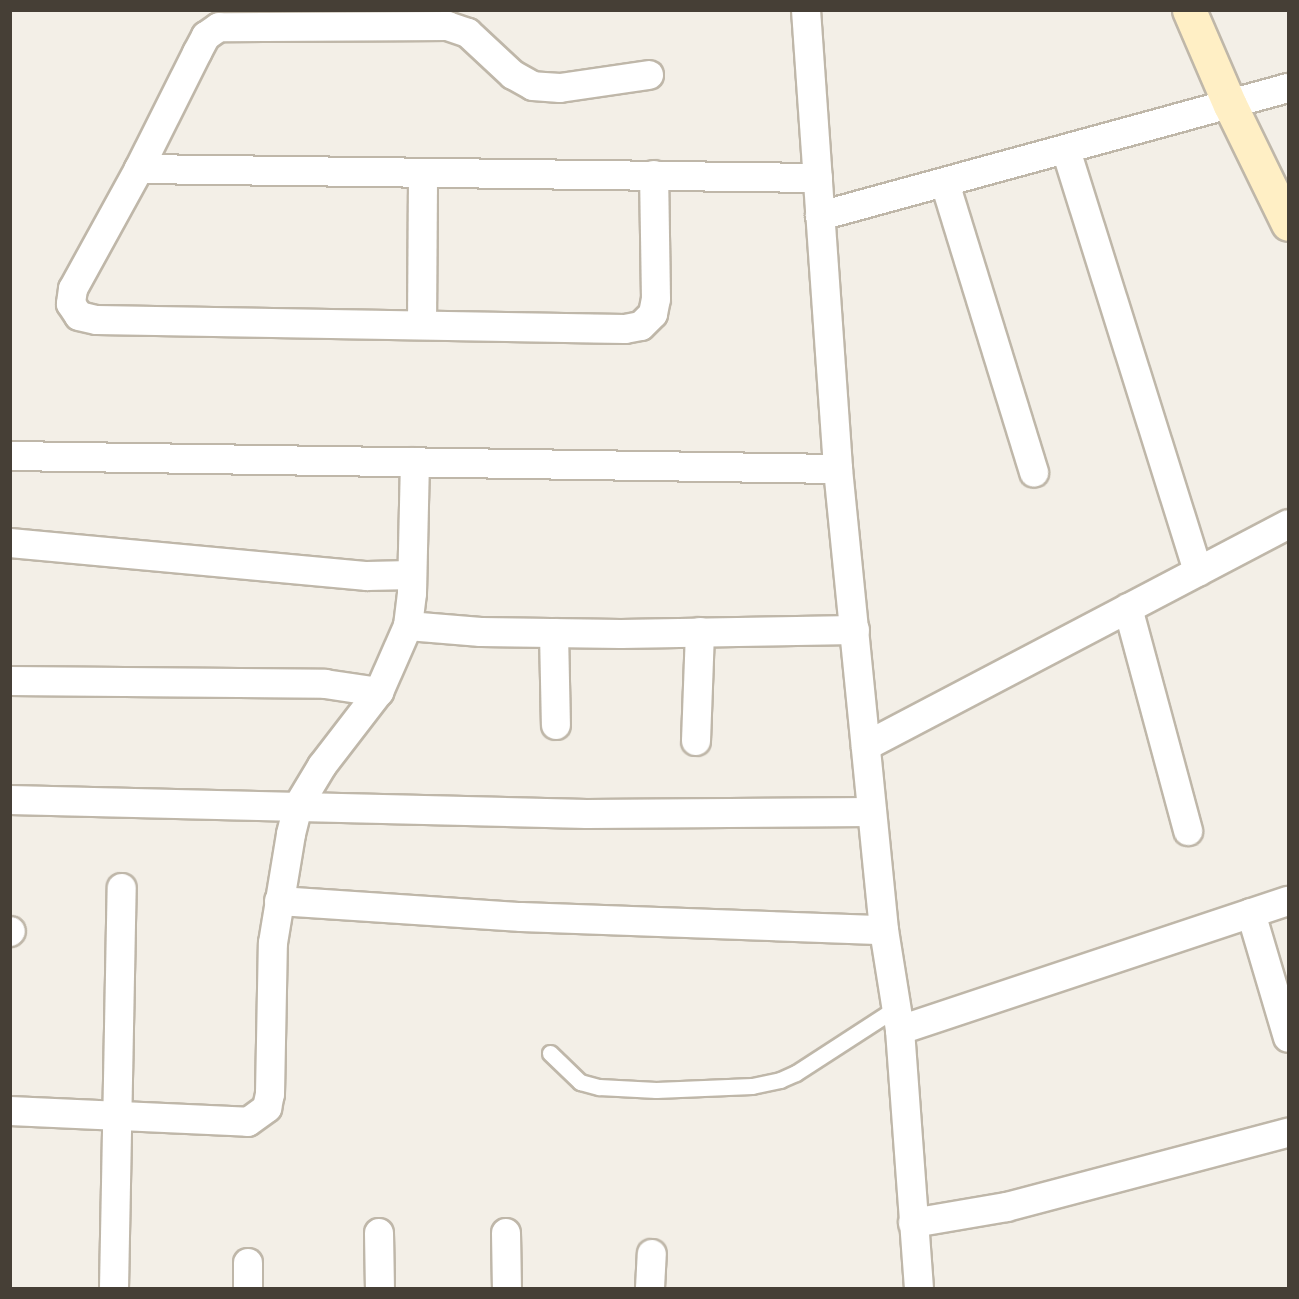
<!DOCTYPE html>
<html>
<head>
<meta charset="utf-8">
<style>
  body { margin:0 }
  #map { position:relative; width:1299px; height:1299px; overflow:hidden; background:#f3efe7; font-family:"Nunito Sans",sans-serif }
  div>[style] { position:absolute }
  .roads { filter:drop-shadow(2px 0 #bfb7a9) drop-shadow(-2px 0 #bfb7a9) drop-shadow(0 2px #bfb7a9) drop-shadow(0 -2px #bfb7a9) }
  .service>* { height:15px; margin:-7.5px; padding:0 7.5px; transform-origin:7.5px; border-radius:7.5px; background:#fff }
  .minor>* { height:28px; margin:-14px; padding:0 14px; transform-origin:14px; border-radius:14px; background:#fff }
  .secondary>* { height:33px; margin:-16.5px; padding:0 16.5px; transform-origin:16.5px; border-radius:16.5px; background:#ffefc5 }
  span { translate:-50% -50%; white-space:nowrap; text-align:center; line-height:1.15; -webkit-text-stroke:6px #fff; paint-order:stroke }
  .frame { position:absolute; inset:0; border:12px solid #463f36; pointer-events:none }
</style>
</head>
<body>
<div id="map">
  <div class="roads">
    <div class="service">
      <div style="left:550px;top:1053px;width:42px;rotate:44deg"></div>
      <div style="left:580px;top:1082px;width:20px;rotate:15deg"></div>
      <div style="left:599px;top:1087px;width:57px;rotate:3deg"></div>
      <div style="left:656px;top:1090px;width:96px;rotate:-2.4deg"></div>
      <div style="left:752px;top:1086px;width:29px;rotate:-12deg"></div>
      <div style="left:780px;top:1080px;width:17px;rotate:-24deg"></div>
      <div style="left:796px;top:1073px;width:119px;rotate:-33deg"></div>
    </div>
    <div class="minor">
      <div style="left:806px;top:10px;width:460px;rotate:86deg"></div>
      <div style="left:838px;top:469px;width:463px;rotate:84.3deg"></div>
      <div style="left:884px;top:930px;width:101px;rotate:80.9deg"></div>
      <div style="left:900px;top:1030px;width:259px;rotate:85.8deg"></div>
      <div style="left:649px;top:75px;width:90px;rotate:171.7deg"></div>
      <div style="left:560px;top:88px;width:27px;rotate:-176deg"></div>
      <div style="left:533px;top:86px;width:23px;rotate:-151deg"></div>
      <div style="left:513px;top:75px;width:62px;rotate:-137deg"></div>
      <div style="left:468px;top:33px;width:21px;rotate:-161deg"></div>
      <div style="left:448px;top:26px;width:229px;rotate:179.7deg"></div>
      <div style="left:219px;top:27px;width:16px;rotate:145deg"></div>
      <div style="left:206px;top:36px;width:19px;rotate:118deg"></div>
      <div style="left:197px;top:53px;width:130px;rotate:116.6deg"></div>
      <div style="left:139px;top:169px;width:137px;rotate:118.8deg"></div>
      <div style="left:73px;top:289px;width:15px;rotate:98deg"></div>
      <div style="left:71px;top:304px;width:14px;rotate:56deg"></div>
      <div style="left:79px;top:316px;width:18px;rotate:13deg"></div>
      <div style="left:97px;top:320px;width:528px;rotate:0.98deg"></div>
      <div style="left:625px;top:329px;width:16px;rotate:-11deg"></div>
      <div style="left:641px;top:326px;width:17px;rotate:-45deg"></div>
      <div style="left:653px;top:314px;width:15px;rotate:-79deg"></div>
      <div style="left:656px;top:299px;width:124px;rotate:-90.9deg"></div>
      <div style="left:1066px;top:150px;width:442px;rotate:72.6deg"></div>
      <div style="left:139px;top:169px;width:679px;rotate:0.76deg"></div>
      <div style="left:945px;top:183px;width:303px;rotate:72.9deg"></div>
      <div style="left:820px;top:216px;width:485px;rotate:-15.3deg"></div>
      <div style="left:422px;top:325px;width:152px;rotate:-89.6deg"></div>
      <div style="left:10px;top:456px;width:828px;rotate:0.9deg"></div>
      <div style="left:10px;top:543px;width:359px;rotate:5.3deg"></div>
      <div style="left:367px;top:576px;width:45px;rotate:-1.3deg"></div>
      <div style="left:1128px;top:608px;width:231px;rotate:74.9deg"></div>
      <div style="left:408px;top:626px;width:73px;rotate:4.7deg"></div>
      <div style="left:481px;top:632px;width:140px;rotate:0.8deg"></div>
      <div style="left:621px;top:634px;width:234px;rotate:-1deg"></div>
      <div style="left:554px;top:633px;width:92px;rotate:88.8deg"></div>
      <div style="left:10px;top:681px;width:315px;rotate:0.5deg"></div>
      <div style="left:325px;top:684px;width:55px;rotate:8.4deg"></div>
      <div style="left:696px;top:741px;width:109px;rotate:-87.9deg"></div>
      <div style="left:866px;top:746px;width:477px;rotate:-27.7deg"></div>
      <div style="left:10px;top:800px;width:577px;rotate:1.39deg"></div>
      <div style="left:587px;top:814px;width:285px;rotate:-0.4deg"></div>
      <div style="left:279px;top:901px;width:243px;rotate:3.8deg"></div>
      <div style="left:521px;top:917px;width:363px;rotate:2.1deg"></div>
      <div style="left:1251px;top:913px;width:130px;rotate:73.5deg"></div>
      <div style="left:10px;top:932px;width:1px;rotate:-45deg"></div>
      <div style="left:900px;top:1030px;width:409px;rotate:-18.4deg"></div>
      <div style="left:10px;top:1111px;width:238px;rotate:2.6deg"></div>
      <div style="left:248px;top:1122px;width:24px;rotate:-36deg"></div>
      <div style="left:267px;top:1108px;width:14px;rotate:-78deg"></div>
      <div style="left:270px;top:1094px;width:151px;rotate:-88.9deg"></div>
      <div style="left:273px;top:943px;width:110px;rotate:-80.6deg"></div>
      <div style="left:291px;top:834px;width:29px;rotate:-76deg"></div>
      <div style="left:298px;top:806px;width:47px;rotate:-59deg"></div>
      <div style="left:322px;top:766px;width:93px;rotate:-52.4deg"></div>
      <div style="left:379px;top:692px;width:72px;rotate:-66.3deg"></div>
      <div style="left:408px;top:626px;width:33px;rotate:-83deg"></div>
      <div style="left:412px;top:593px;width:131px;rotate:-88.7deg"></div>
      <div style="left:913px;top:1223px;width:95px;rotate:-9.7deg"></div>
      <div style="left:1007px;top:1207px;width:291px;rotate:-14.8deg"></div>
      <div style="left:379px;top:1233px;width:55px;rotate:89deg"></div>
      <div style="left:506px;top:1233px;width:55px;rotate:89deg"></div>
      <div style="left:114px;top:1288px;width:400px;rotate:-88.9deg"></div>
      <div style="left:248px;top:1288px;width:25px;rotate:-90deg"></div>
      <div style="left:650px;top:1288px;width:34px;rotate:-87deg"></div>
    </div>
    <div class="secondary">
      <div style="left:1189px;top:10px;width:103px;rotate:66.7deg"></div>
      <div style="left:1230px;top:105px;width:132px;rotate:64deg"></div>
    </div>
  </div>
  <div class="frame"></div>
</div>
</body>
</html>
